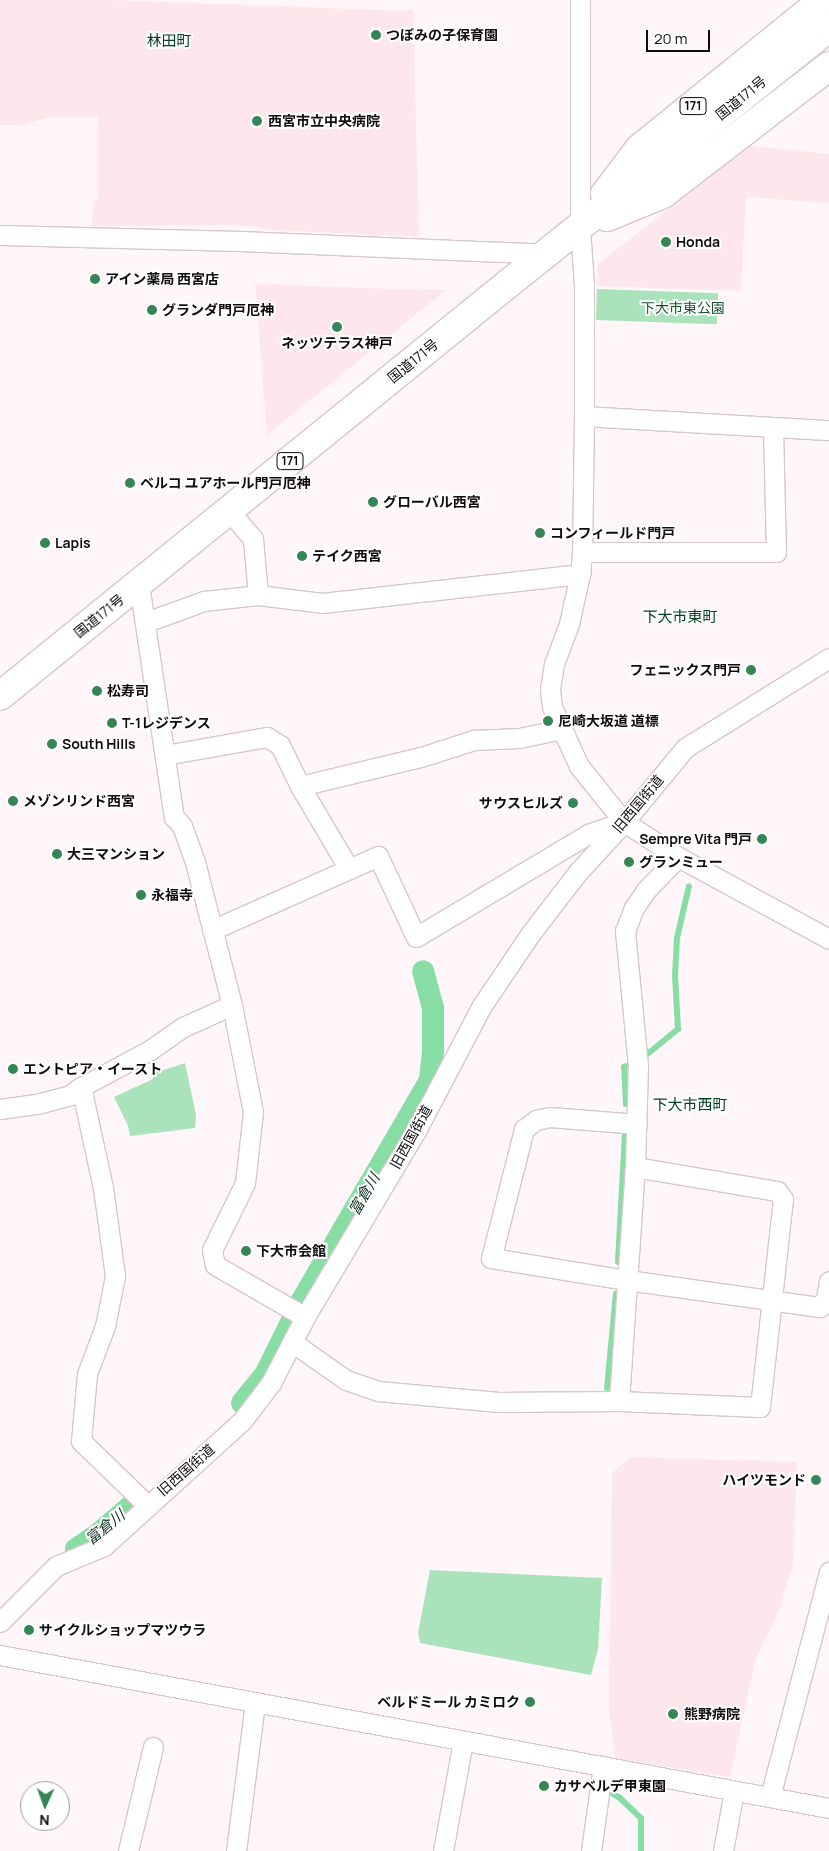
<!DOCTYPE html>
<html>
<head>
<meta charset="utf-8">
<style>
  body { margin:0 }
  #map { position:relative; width:829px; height:1851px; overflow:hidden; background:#fef6f8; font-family:Manrope,"Noto Sans JP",sans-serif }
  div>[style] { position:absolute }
  .built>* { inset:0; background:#fde7ed }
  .green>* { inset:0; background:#aae3bb; transform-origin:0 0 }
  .stream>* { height:6px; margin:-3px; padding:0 3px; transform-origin:3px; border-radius:3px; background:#88dda4 }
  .canal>* { height:22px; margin:-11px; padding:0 11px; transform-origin:11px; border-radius:11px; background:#88dda4 }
  .roads { filter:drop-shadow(1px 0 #d8c6cb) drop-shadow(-1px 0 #d8c6cb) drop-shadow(0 1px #d8c6cb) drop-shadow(0 -1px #d8c6cb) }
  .street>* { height:19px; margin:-9.5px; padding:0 9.5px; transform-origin:9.5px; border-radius:9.5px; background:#fff }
  .highway>* { height:28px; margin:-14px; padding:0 14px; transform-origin:14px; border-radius:14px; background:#fff }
  .dots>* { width:14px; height:14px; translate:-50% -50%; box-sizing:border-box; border:2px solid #fff; border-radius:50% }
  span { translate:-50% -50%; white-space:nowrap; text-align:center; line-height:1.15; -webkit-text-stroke:4px #fff; paint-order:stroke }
  .shield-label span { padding:1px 4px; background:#fff; border:1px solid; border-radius:4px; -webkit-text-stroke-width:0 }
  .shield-label { font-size:12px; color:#110b0d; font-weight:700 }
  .poi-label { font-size:14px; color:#110b0d; font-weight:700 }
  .left { translate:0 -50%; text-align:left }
  .right { translate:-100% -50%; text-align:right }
  .street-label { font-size:14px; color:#110b0d }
  .park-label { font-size:14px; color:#175531 }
  .neighbourhood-label { font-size:15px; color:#044121 }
  .water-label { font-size:15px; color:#0e321c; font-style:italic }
  .north { position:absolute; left:20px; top:1781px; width:50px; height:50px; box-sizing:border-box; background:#fff; border:1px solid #a09d9e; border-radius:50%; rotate:182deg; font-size:14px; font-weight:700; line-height:20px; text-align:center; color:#110b0d }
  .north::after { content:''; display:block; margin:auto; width:18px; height:22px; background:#368555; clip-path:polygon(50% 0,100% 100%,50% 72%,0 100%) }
  .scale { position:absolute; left:646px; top:30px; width:64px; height:22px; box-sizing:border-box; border:2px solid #110b0d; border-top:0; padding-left:6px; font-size:15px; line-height:18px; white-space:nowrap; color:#110b0d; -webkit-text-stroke:4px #fff; paint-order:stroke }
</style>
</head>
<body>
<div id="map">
  <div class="built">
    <div style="clip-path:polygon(0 0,111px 0,406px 11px,413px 8px,419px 237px,274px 230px,236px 225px,92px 226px,94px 201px,98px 200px,98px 117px,48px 118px,20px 125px,0 125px)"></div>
    <div style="clip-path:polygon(750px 146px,829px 154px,829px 203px,746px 197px,741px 291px,597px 286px,598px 264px)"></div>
    <div style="clip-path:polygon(255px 284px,393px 289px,446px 290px,267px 435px)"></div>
    <div style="clip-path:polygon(630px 1457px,797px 1462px,793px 1564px,778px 1613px,755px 1661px,730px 1777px,615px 1758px,609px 1709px,612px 1473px)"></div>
  </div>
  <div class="green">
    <div style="left:597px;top:289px;width:121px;height:31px;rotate:2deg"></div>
    <div style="clip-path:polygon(185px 1063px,196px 1115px,195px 1128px,130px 1136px,128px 1126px,114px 1097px,153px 1079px,152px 1074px)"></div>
    <div style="clip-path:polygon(430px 1570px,602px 1578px,598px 1649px,591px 1675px,420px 1643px,418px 1633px)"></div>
  </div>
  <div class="stream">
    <div style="left:645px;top:1056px;width:43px;rotate:-39.3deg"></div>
    <div style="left:678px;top:1029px;width:54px;rotate:-93.2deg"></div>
    <div style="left:675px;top:975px;width:37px;rotate:-87deg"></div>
    <div style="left:677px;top:938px;width:53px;rotate:-77deg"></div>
    <div style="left:626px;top:1104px;width:37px;rotate:-93deg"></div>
    <div style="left:624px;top:1067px;width:2px;rotate:-27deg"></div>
    <div style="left:618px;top:1262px;width:130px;rotate:-86.9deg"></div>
    <div style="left:607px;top:1388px;width:95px;rotate:-84.6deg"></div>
    <div style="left:610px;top:1792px;width:12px;rotate:31deg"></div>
    <div style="left:620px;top:1798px;width:29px;rotate:44deg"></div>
    <div style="left:641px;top:1818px;width:33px;rotate:90deg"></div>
  </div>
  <div class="canal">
    <div style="left:242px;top:1403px;width:36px;rotate:-51deg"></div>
    <div style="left:265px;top:1375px;width:81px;rotate:-63.7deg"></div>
    <div style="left:301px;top:1302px;width:257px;rotate:-59.8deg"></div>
    <div style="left:430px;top:1080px;width:31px;rotate:-84deg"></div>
    <div style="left:433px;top:1049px;width:41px;rotate:-90deg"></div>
    <div style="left:433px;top:1008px;width:38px;rotate:-105deg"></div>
    <div style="left:76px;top:1549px;width:27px;rotate:-34deg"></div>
    <div style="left:98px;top:1534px;width:46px;rotate:-40.6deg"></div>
  </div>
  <div class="roads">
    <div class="street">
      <div style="left:580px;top:0;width:227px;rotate:90deg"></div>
      <div style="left:580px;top:227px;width:59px;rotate:86.1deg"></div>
      <div style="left:584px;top:286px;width:130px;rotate:90deg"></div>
      <div style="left:584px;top:416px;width:136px;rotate:90.8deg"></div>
      <div style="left:582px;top:552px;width:22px;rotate:95deg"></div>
      <div style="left:580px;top:574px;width:51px;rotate:102.4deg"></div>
      <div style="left:569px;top:624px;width:43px;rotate:110.6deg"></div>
      <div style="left:554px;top:664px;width:26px;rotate:99deg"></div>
      <div style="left:550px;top:690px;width:17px;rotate:83deg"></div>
      <div style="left:552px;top:707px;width:65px;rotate:65.4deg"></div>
      <div style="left:579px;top:766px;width:72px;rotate:51.2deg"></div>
      <div style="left:624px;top:822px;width:64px;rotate:32.9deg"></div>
      <div style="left:678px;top:857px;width:172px;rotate:28.5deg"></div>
      <div style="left:0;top:235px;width:241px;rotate:1.4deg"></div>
      <div style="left:241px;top:241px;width:305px;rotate:2.4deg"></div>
      <div style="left:584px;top:416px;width:245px;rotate:3.3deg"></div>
      <div style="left:229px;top:511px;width:37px;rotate:49deg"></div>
      <div style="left:253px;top:539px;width:56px;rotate:84.9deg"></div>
      <div style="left:582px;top:552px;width:194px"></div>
      <div style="left:776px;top:552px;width:125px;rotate:-91.4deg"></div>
      <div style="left:139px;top:584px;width:236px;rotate:81.5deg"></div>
      <div style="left:174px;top:817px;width:12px;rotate:48deg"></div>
      <div style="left:182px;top:826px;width:38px;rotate:70deg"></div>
      <div style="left:195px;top:862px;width:148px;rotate:75.5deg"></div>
      <div style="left:232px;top:1005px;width:109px;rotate:78.9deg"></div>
      <div style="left:253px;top:1112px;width:71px;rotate:96.4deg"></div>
      <div style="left:245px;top:1183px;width:75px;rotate:116.2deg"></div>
      <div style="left:212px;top:1250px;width:15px;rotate:79deg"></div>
      <div style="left:215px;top:1265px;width:104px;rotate:30deg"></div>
      <div style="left:146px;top:622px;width:62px;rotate:-19.9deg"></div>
      <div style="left:204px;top:601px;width:54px;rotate:-6.3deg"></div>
      <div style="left:258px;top:595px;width:64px;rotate:7.1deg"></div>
      <div style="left:322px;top:603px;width:260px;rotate:-6.4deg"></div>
      <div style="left:165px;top:755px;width:104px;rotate:-10deg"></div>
      <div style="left:267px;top:737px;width:15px;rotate:32deg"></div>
      <div style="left:280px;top:745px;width:46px;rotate:64deg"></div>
      <div style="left:349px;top:869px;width:32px;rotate:-24deg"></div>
      <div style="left:378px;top:856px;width:89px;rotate:64.9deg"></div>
      <div style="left:416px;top:937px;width:200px;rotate:-30.9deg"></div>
      <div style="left:588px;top:834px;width:37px;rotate:-19deg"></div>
      <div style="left:212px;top:930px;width:150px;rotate:-24deg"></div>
      <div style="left:349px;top:869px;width:96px;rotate:-120.6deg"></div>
      <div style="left:300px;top:786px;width:124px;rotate:-13.5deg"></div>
      <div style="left:421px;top:757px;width:56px;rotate:-17.8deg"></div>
      <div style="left:474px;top:740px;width:45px;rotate:-2.5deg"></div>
      <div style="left:519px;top:738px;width:44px;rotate:-11.8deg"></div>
      <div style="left:81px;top:1087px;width:103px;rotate:77.7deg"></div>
      <div style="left:103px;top:1188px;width:89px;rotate:82.2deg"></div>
      <div style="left:115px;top:1276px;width:51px;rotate:101.3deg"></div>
      <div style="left:105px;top:1326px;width:51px;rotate:110.6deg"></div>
      <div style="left:87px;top:1374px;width:67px;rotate:95.1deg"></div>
      <div style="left:81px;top:1441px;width:92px;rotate:44.1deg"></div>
      <div style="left:0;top:1109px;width:37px;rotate:-8deg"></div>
      <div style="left:37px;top:1104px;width:34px;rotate:-15deg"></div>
      <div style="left:70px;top:1095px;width:14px;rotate:-36deg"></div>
      <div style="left:81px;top:1087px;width:78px;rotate:-28.2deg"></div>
      <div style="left:150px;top:1050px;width:38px;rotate:-35deg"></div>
      <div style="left:181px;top:1028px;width:56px;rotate:-24.3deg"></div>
      <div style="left:637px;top:1124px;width:87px;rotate:-175.4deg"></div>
      <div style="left:550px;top:1117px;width:14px;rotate:168deg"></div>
      <div style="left:536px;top:1120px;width:15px;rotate:143deg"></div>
      <div style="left:524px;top:1129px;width:133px;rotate:104.3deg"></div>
      <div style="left:491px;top:1258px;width:138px;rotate:9.2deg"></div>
      <div style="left:627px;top:1280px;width:195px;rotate:8deg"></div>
      <div style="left:820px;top:1307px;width:11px;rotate:-56deg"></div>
      <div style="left:826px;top:1298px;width:17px;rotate:-80deg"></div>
      <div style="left:292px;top:1342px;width:66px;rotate:35.1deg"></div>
      <div style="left:346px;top:1380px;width:34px;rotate:19deg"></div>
      <div style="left:378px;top:1391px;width:121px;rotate:5.2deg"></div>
      <div style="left:498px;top:1402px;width:121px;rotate:-0.5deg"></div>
      <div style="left:619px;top:1401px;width:141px;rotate:2.4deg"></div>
      <div style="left:760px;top:1407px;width:209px;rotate:-83.7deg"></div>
      <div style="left:783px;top:1199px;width:10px;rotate:-127deg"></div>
      <div style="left:777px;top:1191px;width:144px;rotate:-170.4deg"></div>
      <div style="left:619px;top:1401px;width:235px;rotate:-86.1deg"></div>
      <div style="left:635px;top:1167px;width:101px;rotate:-88.3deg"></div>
      <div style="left:638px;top:1066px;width:136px;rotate:-95.5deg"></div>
      <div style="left:625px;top:931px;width:25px;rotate:-69deg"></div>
      <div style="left:634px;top:908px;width:22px;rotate:-56deg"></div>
      <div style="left:646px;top:890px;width:46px;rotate:-45.9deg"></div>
      <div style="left:0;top:1622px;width:79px;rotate:-45deg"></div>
      <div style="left:56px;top:1566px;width:52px;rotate:-22.6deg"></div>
      <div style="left:104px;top:1546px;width:186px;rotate:-42.2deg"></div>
      <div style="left:242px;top:1421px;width:48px;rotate:-52.7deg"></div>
      <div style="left:271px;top:1383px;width:74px;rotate:-62.7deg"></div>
      <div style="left:305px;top:1317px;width:217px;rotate:-59.2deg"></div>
      <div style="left:416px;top:1131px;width:140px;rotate:-62.3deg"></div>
      <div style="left:481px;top:1007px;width:89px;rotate:-56deg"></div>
      <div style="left:531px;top:933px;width:77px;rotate:-52.4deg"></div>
      <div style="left:578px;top:872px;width:68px;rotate:-47.4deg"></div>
      <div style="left:624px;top:822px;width:96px;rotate:-50.5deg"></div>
      <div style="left:685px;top:748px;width:170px;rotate:-32deg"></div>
      <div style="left:0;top:1655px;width:843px;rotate:10.46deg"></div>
      <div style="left:770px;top:1797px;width:233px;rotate:-75.3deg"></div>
      <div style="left:128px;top:1851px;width:107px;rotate:-76.5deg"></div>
      <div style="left:236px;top:1851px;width:149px;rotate:-82.7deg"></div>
      <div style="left:443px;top:1851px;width:112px;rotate:-79.7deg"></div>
      <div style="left:591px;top:1851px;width:86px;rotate:-82deg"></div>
      <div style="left:723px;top:1851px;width:61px;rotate:-79.6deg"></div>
    </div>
    <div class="highway">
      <div style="left:605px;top:194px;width:56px;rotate:-52.9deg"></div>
      <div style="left:639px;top:149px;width:237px;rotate:-39deg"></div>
      <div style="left:607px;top:217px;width:61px;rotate:-22.3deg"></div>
      <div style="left:663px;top:194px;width:210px;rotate:-37.6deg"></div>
      <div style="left:0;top:696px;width:655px;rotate:-39.06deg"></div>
      <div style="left:509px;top:283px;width:409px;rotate:-38.6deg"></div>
    </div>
  </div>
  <div class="dots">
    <div style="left:376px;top:35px;background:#368555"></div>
    <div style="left:257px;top:121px;background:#368555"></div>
    <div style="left:666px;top:242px;background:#368555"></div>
    <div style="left:95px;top:279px;background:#368555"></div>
    <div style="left:152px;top:310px;background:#368555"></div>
    <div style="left:337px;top:327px;background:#368555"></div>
    <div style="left:130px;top:483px;background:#368555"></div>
    <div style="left:373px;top:502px;background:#368555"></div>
    <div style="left:540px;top:533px;background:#368555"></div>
    <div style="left:45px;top:543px;background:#368555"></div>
    <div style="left:302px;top:556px;background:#368555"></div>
    <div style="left:751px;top:670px;background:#368555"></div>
    <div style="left:97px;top:691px;background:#368555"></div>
    <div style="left:548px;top:721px;background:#368555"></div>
    <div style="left:112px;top:723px;background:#368555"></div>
    <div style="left:52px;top:744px;background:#368555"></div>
    <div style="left:13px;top:801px;background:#368555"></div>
    <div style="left:573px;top:803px;background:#368555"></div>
    <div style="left:762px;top:839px;background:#368555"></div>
    <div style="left:57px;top:854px;background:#368555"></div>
    <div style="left:629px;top:862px;background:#368555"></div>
    <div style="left:141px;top:895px;background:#368555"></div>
    <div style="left:13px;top:1069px;background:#368555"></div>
    <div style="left:246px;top:1251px;background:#368555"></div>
    <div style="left:816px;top:1480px;background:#368555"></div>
    <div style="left:29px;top:1630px;background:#368555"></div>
    <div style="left:530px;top:1702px;background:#368555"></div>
    <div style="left:673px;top:1714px;background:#368555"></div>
    <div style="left:544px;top:1786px;background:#368555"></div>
  </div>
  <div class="shield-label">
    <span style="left:693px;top:106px">171</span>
    <span style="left:290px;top:461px">171</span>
  </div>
  <div class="poi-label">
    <span class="left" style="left:386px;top:35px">つぼみの子保育園</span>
    <span class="left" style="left:268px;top:121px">西宮市立中央病院</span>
    <span class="left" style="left:676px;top:242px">Honda</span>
    <span class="left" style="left:105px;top:279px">アイン薬局 西宮店</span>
    <span class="left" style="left:162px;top:310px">グランダ門戸厄神</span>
    <span style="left:337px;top:343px">ネッツテラス神戸</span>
    <span class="left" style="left:140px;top:483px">ベルコ ユアホール門戸厄神</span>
    <span class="left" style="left:383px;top:502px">グローバル西宮</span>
    <span class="left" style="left:550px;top:533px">コンフィールド門戸</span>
    <span class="left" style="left:55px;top:543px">Lapis</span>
    <span class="left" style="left:312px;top:556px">テイク西宮</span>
    <span class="right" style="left:741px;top:670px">フェニックス門戸</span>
    <span class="left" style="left:107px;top:691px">松寿司</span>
    <span class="left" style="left:558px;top:721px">尼崎大坂道 道標</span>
    <span class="left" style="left:122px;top:723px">T-1レジデンス</span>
    <span class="left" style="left:62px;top:744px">South Hills</span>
    <span class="left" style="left:23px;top:801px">メゾンリンド西宮</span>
    <span class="right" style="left:563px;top:803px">サウスヒルズ</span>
    <span class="right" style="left:752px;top:839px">Sempre Vita 門戸</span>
    <span class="left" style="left:67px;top:854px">大三マンション</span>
    <span class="left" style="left:639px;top:862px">グランミュー</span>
    <span class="left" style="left:151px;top:895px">永福寺</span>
    <span class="left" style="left:23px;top:1069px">エントピア・イースト</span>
    <span class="left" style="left:256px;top:1251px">下大市会館</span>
    <span class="right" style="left:806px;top:1480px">ハイツモンド</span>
    <span class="left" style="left:39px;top:1630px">サイクルショップマツウラ</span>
    <span class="right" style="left:520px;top:1702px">ベルドミール カミロク</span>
    <span class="left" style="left:684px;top:1714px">熊野病院</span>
    <span class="left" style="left:554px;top:1786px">カサベルデ甲東園</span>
  </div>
  <div class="street-label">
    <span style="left:741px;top:98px;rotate:-39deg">国道171号</span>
    <span style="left:413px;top:361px;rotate:-39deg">国道171号</span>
    <span style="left:99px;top:616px;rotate:-39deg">国道171号</span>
    <span style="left:638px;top:804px;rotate:-50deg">旧西国街道</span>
    <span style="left:411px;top:1137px;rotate:-61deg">旧西国街道</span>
    <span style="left:186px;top:1470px;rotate:-41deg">旧西国街道</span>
  </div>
  <div class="park-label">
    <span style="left:683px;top:308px">下大市東公園</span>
  </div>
  <div class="neighbourhood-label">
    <span style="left:169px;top:41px">林田町</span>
    <span style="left:680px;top:617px">下大市東町</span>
    <span style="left:690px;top:1105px">下大市西町</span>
  </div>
  <div class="water-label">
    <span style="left:364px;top:1194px;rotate:-60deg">富倉川</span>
    <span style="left:105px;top:1527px;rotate:-39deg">富倉川</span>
  </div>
  <div class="north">N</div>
  <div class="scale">20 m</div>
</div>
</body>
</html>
